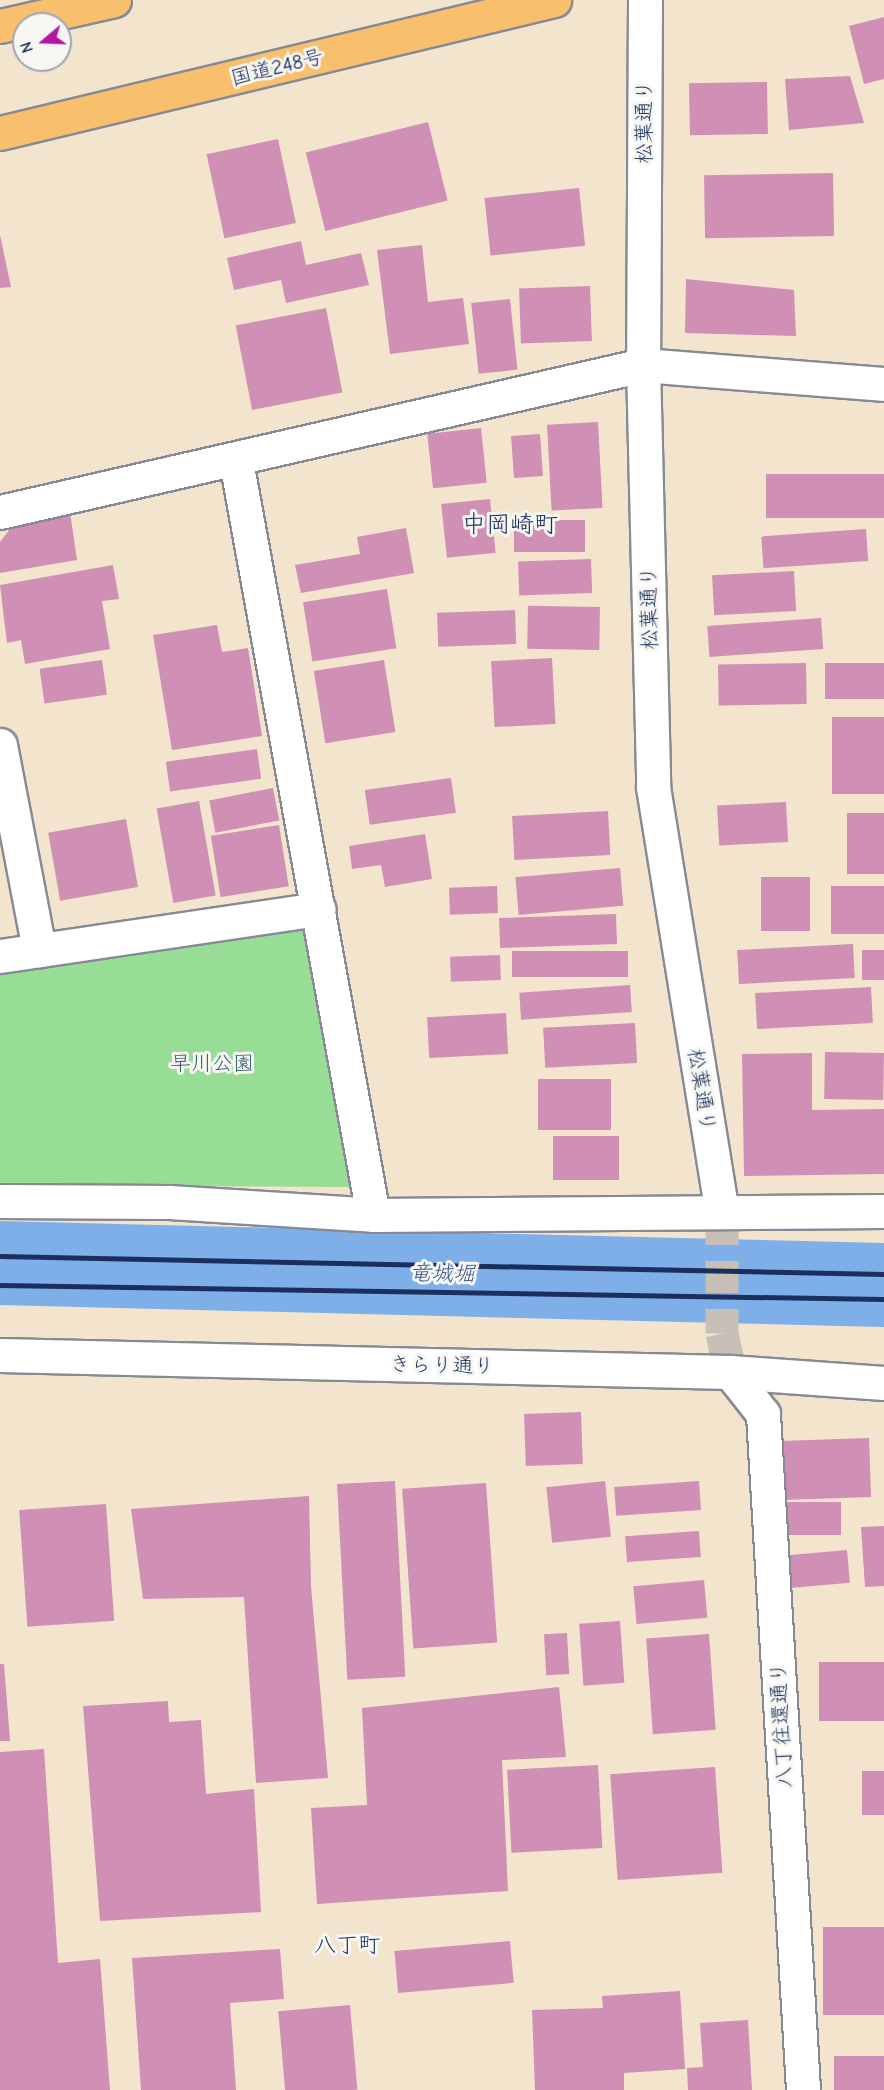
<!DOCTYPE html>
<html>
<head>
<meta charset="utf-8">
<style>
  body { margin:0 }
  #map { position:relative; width:884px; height:2090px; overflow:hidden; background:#f3e4cd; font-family:"Comic Neue","Klee One",sans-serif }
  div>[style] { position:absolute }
  .green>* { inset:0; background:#97dd96 }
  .river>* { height:84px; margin:-42px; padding:0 42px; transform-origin:42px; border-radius:42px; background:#7fafe9 }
  .building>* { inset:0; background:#d08fb4; transform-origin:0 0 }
  .minor-tunnel>* { height:33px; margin-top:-16.5px; transform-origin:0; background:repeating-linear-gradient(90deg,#c8c0b7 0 33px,transparent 0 49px) }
  .roads { filter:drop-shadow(2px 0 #878a96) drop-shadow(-2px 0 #878a96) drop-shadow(0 2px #878a96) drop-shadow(0 -2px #878a96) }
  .minor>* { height:33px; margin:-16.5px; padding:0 16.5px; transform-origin:16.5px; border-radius:16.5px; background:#fff }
  .highway>* { height:33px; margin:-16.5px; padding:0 16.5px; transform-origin:16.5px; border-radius:16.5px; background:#f8bf6c }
  .rail>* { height:4.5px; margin:-2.25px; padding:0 2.25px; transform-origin:2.25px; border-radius:2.25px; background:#1b2f5e }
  span { translate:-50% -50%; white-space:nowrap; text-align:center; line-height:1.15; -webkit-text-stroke:6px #f6f6f2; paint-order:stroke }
  .street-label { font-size:21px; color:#1b2f5e }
  .park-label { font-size:21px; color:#3a5a6c }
  .water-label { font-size:22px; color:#395588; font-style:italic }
  .neighbourhood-label { font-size:22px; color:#1b2f5e }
  .quarter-label { font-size:24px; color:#1b2f5e }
  .north { position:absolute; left:12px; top:12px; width:60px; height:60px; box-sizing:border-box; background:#f6f6f2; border:2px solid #9ea6b7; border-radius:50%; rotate:251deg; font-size:16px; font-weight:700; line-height:24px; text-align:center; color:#1b2f5e }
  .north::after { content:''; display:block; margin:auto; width:21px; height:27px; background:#b5179e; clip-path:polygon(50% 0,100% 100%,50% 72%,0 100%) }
</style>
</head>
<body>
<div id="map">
  <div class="green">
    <div style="clip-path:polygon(311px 922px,361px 1187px,0 1185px,0 971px)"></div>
  </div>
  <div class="river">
    <div style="left:0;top:1263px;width:884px;rotate:1.43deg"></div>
  </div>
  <div class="building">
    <div style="clip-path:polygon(884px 17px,884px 79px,864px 84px,849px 26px)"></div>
    <div style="clip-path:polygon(850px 76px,864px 123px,789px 130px,785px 79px)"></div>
    <div style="left:767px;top:82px;width:52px;height:78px;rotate:89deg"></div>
    <div style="left:428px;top:122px;width:81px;height:126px;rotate:76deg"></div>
    <div style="left:278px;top:139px;width:86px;height:73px;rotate:78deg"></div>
    <div style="left:833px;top:173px;width:63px;height:129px;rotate:89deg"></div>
    <div style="left:579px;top:188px;width:58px;height:95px;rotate:84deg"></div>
    <div style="clip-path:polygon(0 235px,11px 287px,0 288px)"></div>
    <div style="clip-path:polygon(301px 241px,306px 265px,361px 253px,369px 285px,286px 303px,281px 280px,234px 290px,227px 258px)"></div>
    <div style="clip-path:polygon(422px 245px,428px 302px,463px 298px,469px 344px,390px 354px,377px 250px)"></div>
    <div style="clip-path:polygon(686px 279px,794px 290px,796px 336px,685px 333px)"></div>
    <div style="left:590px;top:286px;width:55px;height:71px;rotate:88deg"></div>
    <div style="left:510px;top:299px;width:71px;height:39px;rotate:84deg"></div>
    <div style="left:326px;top:308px;width:86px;height:92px;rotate:79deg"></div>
    <div style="left:598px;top:422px;width:86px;height:51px;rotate:87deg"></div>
    <div style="left:481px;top:428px;width:55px;height:54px;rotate:84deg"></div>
    <div style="left:540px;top:434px;width:42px;height:29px;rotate:86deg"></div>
    <div style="left:884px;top:474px;width:44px;height:118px;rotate:90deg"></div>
    <div style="left:490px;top:499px;width:54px;height:49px;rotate:84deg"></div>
    <div style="clip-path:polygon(70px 512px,77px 560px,0 573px,0 542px,10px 529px)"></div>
    <div style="left:514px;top:520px;width:71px;height:32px"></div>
    <div style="clip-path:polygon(406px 528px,414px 573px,301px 593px,295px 565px,360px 554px,357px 537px)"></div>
    <div style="left:866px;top:529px;width:32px;height:105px;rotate:86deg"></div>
    <div style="left:591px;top:559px;width:34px;height:73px;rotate:88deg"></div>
    <div style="clip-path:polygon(113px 565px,119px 599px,102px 601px,110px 649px,25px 664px,21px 640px,7px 643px,0 585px)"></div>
    <div style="left:794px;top:571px;width:40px;height:82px;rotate:87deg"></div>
    <div style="left:387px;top:589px;width:60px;height:85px;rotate:81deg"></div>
    <div style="left:600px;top:607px;width:43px;height:72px;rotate:91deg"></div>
    <div style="left:515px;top:610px;width:34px;height:78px;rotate:88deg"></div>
    <div style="left:821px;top:618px;width:31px;height:114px;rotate:86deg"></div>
    <div style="clip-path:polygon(217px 625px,222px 652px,248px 648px,262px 736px,172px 750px,153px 635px)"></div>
    <div style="left:552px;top:658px;width:66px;height:61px;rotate:87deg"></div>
    <div style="left:102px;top:660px;width:35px;height:63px;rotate:82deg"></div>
    <div style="left:384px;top:660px;width:73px;height:71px;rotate:81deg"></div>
    <div style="left:806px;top:663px;width:41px;height:88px;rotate:89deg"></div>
    <div style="left:884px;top:663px;width:36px;height:59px;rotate:90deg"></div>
    <div style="left:884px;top:717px;width:77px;height:52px;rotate:90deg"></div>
    <div style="left:257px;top:749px;width:30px;height:92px;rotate:82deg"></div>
    <div style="left:451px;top:778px;width:35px;height:87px;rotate:82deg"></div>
    <div style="left:273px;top:788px;width:33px;height:65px;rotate:79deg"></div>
    <div style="left:199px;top:801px;width:96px;height:43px;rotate:80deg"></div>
    <div style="left:786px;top:802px;width:40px;height:69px;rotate:87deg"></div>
    <div style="left:608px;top:811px;width:44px;height:96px;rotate:87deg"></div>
    <div style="left:847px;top:813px;width:37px;height:61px"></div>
    <div style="left:126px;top:819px;width:69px;height:79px;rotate:80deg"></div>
    <div style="left:279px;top:825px;width:62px;height:69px;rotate:81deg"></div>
    <div style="clip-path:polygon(425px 834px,432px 879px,385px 887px,381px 865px,352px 869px,349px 846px)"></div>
    <div style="left:620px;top:868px;width:38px;height:105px;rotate:85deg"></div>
    <div style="left:761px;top:877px;width:49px;height:54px"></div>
    <div style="left:497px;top:886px;width:27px;height:48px;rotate:88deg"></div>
    <div style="left:884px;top:886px;width:48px;height:53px;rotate:90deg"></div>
    <div style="left:616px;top:914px;width:30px;height:117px;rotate:88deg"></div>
    <div style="left:853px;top:944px;width:34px;height:116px;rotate:87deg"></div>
    <div style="left:884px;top:950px;width:30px;height:22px;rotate:90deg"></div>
    <div style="left:628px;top:951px;width:26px;height:116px;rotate:90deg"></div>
    <div style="left:500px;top:955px;width:25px;height:50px;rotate:88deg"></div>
    <div style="left:630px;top:985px;width:27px;height:111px;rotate:86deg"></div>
    <div style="left:871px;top:987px;width:36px;height:116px;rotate:87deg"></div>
    <div style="left:506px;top:1013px;width:41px;height:79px;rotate:87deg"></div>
    <div style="left:635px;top:1023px;width:40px;height:92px;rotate:87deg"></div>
    <div style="left:825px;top:1052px;width:59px;height:47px;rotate:1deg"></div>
    <div style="clip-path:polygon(812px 1053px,812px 1110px,884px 1109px,884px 1174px,744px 1176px,742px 1054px)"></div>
    <div style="left:611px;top:1079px;width:51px;height:73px;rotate:90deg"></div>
    <div style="left:619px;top:1136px;width:44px;height:66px;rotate:90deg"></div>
    <div style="left:581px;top:1412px;width:52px;height:57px;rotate:88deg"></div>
    <div style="left:869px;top:1438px;width:59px;height:89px;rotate:88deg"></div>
    <div style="left:395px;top:1481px;width:196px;height:58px;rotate:87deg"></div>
    <div style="left:605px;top:1481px;width:56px;height:59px;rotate:84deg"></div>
    <div style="left:699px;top:1481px;width:29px;height:85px;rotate:86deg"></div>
    <div style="left:486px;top:1483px;width:160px;height:84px;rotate:86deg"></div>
    <div style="clip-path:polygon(309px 1496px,311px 1586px,328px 1778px,256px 1783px,244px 1597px,143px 1599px,131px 1509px)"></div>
    <div style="left:841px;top:1502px;width:33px;height:66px;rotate:90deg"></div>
    <div style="left:106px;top:1504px;width:117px;height:87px;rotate:86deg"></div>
    <div style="clip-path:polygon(884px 1526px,884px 1586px,865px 1587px,861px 1527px)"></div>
    <div style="left:699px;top:1531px;width:26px;height:74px;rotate:86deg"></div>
    <div style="left:847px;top:1550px;width:33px;height:65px;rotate:85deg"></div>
    <div style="left:704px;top:1580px;width:38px;height:71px;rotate:85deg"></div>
    <div style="left:620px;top:1621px;width:62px;height:41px;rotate:86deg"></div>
    <div style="left:567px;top:1633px;width:41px;height:23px;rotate:87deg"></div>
    <div style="left:709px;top:1634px;width:96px;height:63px;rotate:86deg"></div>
    <div style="left:884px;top:1662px;width:59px;height:65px;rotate:90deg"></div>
    <div style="clip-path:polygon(0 1664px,4px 1664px,10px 1741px,0 1741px)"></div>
    <div style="clip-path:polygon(559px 1687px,566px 1757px,502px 1760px,508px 1891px,317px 1904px,311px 1808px,367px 1805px,362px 1708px)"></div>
    <div style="clip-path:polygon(168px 1701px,169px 1722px,201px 1720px,206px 1794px,254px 1789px,261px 1912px,100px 1921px,83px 1706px)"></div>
    <div style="clip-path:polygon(44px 1749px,58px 1963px,100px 1959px,110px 2090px,0 2090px,0 1752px)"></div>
    <div style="left:598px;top:1765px;width:83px;height:91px;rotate:87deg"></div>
    <div style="left:715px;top:1767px;width:106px;height:105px;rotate:86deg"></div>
    <div style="left:884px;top:1771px;width:44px;height:22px;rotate:90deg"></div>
    <div style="left:884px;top:1927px;width:88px;height:61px;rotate:90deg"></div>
    <div style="left:510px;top:1941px;width:42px;height:116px;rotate:85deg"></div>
    <div style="clip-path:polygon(280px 1949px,284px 1999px,230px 2003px,236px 2090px,141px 2090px,132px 1958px)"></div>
    <div style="clip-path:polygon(680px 1991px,685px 2069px,624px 2073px,624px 2090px,535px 2090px,532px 2010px,603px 2008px,602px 1996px)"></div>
    <div style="left:350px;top:2005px;width:85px;height:72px;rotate:85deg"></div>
    <div style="clip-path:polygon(748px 2020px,752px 2090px,688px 2090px,687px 2068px,703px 2067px,700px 2023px)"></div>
    <div style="left:884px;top:2056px;width:34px;height:50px;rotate:90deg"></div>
  </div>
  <div class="minor-tunnel">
    <div style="left:722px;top:1211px;width:122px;rotate:90deg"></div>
    <div style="left:722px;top:1333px;width:40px;rotate:78deg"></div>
  </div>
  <div class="roads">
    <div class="minor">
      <div style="left:645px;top:0;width:365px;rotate:90.3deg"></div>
      <div style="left:643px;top:365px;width:422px;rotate:88.6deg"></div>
      <div style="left:653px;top:787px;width:430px;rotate:80.8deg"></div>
      <div style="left:236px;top:461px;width:766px;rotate:79.7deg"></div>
      <div style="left:0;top:512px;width:660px;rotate:-12.88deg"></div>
      <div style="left:643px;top:365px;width:242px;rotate:4.5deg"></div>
      <div style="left:0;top:745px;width:209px;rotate:79.2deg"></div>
      <div style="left:0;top:956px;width:322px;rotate:-8.4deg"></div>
      <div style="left:0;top:1201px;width:169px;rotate:0.3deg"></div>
      <div style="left:169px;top:1202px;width:204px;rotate:3.6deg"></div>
      <div style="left:373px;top:1215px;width:511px;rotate:-0.45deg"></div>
      <div style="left:0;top:1355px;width:730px;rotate:1.33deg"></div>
      <div style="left:730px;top:1372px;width:154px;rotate:4.1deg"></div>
      <div style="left:730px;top:1372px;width:53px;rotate:51.8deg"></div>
      <div style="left:763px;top:1414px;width:677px;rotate:86.61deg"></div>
    </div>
    <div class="highway">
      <div style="left:0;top:26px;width:117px;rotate:-12.8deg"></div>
      <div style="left:0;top:133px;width:570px;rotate:-13.5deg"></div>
    </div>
  </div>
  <div class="rail">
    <div style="left:0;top:1256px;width:884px;rotate:1.17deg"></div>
    <div style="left:0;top:1285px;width:884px;rotate:0.91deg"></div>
  </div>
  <div class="street-label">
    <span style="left:277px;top:67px;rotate:-14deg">国道248号</span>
    <span style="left:644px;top:122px;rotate:-90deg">松葉通り</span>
    <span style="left:649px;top:608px;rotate:-91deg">松葉通り</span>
    <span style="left:702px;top:1090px;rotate:81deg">松葉通り</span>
    <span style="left:442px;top:1365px;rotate:1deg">きらり通り</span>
    <span style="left:781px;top:1725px;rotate:-93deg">八丁往還通り</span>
  </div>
  <div class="park-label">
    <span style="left:212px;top:1063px">早川公園</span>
  </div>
  <div class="water-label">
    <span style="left:442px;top:1274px;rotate:1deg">竜城堀</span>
  </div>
  <div class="neighbourhood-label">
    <span style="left:347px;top:1946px">八丁町</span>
  </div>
  <div class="quarter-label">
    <span style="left:510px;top:525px">中岡崎町</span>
  </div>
  <div class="north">N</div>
</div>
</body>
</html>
